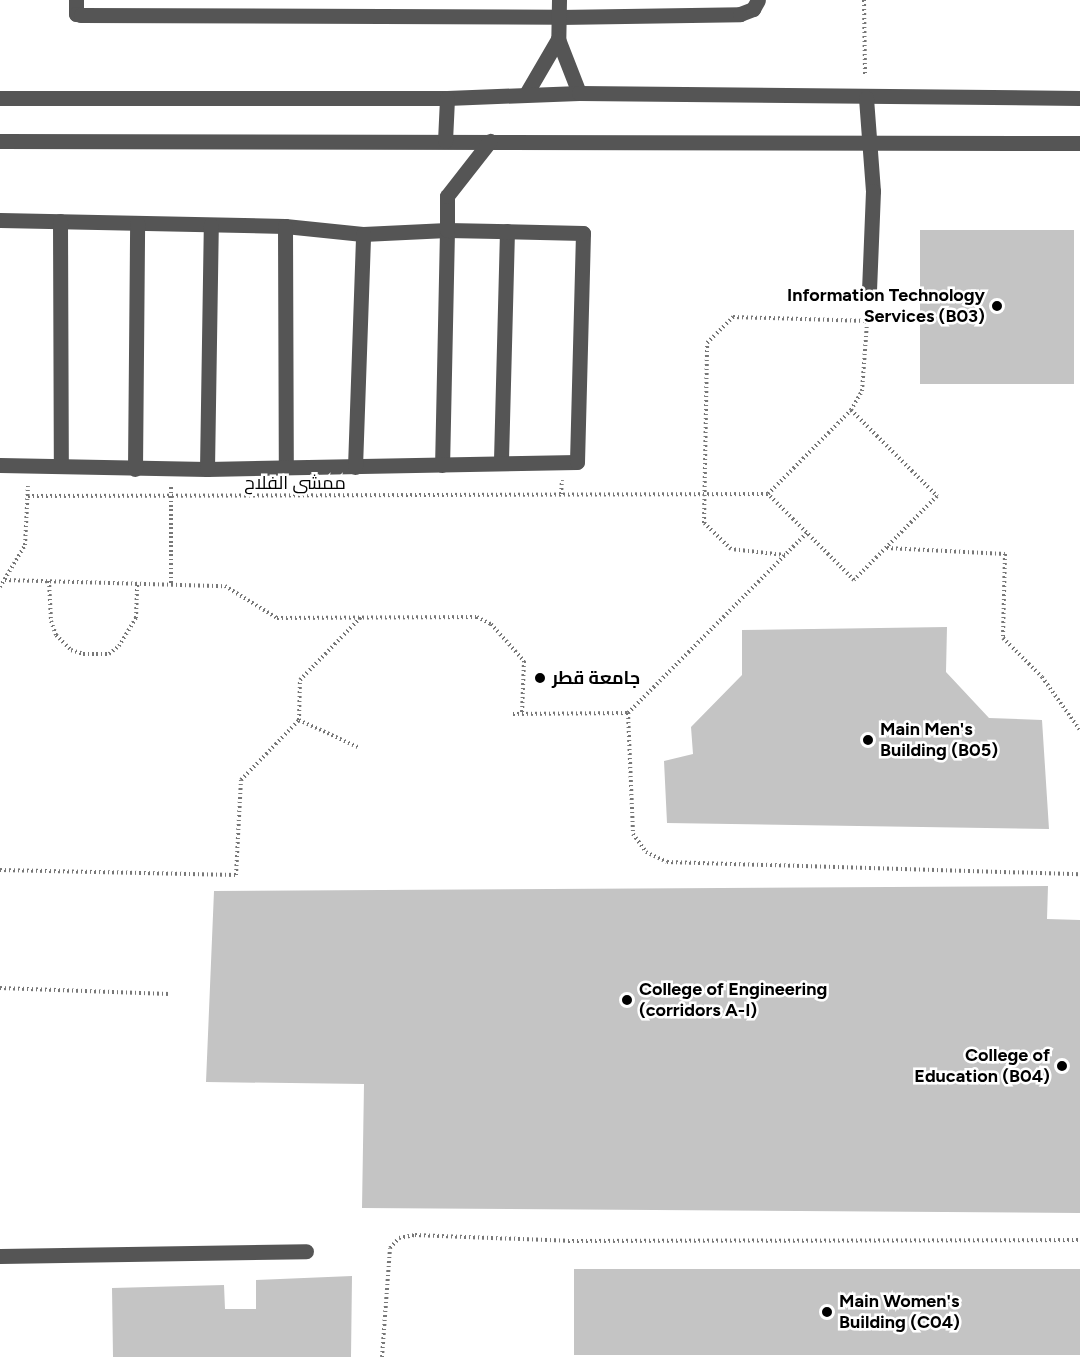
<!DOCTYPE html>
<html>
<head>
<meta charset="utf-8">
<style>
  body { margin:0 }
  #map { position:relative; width:1080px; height:1357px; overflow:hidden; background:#fff; font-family:Figtree,Cairo,sans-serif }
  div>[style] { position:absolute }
  .building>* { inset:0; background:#c4c4c4; transform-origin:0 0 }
  .path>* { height:4px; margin-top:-2px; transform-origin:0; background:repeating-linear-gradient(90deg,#777 0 1.5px,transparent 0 4.5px) }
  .minor>* { height:15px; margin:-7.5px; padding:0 7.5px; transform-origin:7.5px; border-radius:7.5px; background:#555 }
  .dots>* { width:16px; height:16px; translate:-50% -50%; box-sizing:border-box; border:3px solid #fff; border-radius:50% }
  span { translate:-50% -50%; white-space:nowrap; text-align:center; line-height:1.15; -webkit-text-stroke:5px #fff; paint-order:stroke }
  .poi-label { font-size:18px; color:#000; font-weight:700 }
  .right { translate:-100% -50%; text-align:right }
  .left { translate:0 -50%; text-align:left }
  .street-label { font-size:18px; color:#000 }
</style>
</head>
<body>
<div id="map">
  <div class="building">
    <div style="left:920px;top:230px;width:154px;height:154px"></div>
    <div style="clip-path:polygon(947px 627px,946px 672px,989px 718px,1042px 720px,1049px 829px,667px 823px,664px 761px,693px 754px,691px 727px,742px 675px,742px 630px)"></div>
    <div style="clip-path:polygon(1048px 886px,1047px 919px,1080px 920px,1080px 1213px,362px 1208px,364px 1084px,206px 1082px,214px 891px)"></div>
    <div style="left:574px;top:1269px;width:506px;height:86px"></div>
    <div style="clip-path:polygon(352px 1276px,351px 1357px,113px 1357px,112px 1288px,224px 1285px,225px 1309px,256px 1309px,256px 1280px)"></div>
  </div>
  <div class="path">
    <div style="left:864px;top:0;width:76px;rotate:89.2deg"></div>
    <div style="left:851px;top:410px;width:122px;rotate:45deg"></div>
    <div style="left:937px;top:496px;width:118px;rotate:134.7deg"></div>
    <div style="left:854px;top:580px;width:122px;rotate:-135deg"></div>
    <div style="left:768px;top:494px;width:118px;rotate:-45.3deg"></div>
    <div style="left:851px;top:410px;width:22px;rotate:-60deg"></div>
    <div style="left:862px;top:391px;width:82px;rotate:-85.8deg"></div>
    <div style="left:171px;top:487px;width:97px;rotate:90deg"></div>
    <div style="left:561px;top:494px;width:14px;rotate:-86deg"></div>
    <div style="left:28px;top:496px;width:740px;rotate:-0.15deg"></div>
    <div style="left:887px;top:548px;width:118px;rotate:2.9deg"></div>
    <div style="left:1005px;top:554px;width:84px;rotate:91.4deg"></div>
    <div style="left:1003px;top:638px;width:55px;rotate:45deg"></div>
    <div style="left:1042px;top:677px;width:65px;rotate:54.4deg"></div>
    <div style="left:785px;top:555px;width:54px;rotate:-173.7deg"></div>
    <div style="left:731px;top:549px;width:37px;rotate:-136deg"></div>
    <div style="left:704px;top:523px;width:180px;rotate:-89deg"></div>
    <div style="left:707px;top:343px;width:37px;rotate:-45deg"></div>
    <div style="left:733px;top:317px;width:134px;rotate:1.7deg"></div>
    <div style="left:5px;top:580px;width:220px;rotate:1.6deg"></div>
    <div style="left:225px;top:586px;width:61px;rotate:31.6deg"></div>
    <div style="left:277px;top:618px;width:200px;rotate:-0.3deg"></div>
    <div style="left:477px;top:617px;width:16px;rotate:27deg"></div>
    <div style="left:491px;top:624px;width:50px;rotate:48.3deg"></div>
    <div style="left:524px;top:661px;width:53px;rotate:92.2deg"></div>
    <div style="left:49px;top:581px;width:40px;rotate:87.1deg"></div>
    <div style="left:51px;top:621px;width:15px;rotate:70deg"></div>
    <div style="left:56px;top:635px;width:21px;rotate:45deg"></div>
    <div style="left:71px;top:650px;width:13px;rotate:18deg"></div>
    <div style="left:83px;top:654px;width:26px"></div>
    <div style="left:109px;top:654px;width:13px;rotate:-39deg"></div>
    <div style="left:119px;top:646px;width:33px;rotate:-59deg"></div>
    <div style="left:136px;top:618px;width:35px;rotate:-88deg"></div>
    <div style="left:0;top:587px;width:49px;rotate:-59.2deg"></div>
    <div style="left:25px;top:545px;width:59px;rotate:-87.1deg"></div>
    <div style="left:628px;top:713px;width:121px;rotate:87.6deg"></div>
    <div style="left:633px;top:834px;width:22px;rotate:54deg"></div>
    <div style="left:646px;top:852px;width:23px;rotate:25deg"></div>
    <div style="left:667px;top:862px;width:413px;rotate:1.7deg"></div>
    <div style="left:513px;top:714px;width:115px;rotate:-0.5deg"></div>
    <div style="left:628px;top:713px;width:254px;rotate:-45.2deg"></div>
    <div style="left:299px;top:720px;width:67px;rotate:24.7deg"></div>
    <div style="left:0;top:870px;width:236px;rotate:1.2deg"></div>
    <div style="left:236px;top:875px;width:95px;rotate:-87deg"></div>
    <div style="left:241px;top:780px;width:83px;rotate:-46deg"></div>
    <div style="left:299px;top:720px;width:40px;rotate:-88.6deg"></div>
    <div style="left:300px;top:680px;width:88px;rotate:-45.9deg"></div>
    <div style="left:0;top:988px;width:169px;rotate:2deg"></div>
    <div style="left:382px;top:1357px;width:109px;rotate:-85.8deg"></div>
    <div style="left:390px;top:1248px;width:13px;rotate:-48deg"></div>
    <div style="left:399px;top:1238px;width:16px;rotate:-11deg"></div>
    <div style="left:415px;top:1235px;width:153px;rotate:2.2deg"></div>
    <div style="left:568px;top:1241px;width:512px;rotate:-0.11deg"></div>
  </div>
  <div class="minor">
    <div style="left:76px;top:0;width:14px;rotate:90deg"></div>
    <div style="left:76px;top:14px;width:5px;rotate:11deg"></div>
    <div style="left:81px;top:15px;width:478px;rotate:0.2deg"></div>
    <div style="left:559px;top:17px;width:181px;rotate:-0.9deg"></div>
    <div style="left:740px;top:14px;width:14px;rotate:-21deg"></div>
    <div style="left:753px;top:9px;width:10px;rotate:-61deg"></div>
    <div style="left:559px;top:0;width:39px;rotate:91deg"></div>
    <div style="left:558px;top:39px;width:58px;rotate:68.7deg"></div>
    <div style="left:526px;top:94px;width:64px;rotate:-59.8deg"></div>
    <div style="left:0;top:98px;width:447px"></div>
    <div style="left:447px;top:98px;width:132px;rotate:-2.2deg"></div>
    <div style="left:579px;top:93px;width:501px;rotate:0.57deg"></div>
    <div style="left:866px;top:98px;width:93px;rotate:85.7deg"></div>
    <div style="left:873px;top:191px;width:99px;rotate:92.3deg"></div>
    <div style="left:0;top:141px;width:1080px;rotate:0.11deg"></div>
    <div style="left:445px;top:141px;width:43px;rotate:-87.3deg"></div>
    <div style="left:0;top:220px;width:285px;rotate:1.2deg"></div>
    <div style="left:285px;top:226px;width:78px;rotate:5.9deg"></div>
    <div style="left:363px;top:234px;width:84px;rotate:-2.7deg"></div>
    <div style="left:447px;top:230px;width:235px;rotate:91.2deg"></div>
    <div style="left:60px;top:221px;width:245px;rotate:89.8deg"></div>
    <div style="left:285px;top:226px;width:241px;rotate:89.8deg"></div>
    <div style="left:501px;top:460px;width:229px;rotate:-88.5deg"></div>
    <div style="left:0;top:465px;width:207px;rotate:1.1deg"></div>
    <div style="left:207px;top:469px;width:370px;rotate:-1.1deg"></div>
    <div style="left:577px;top:462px;width:229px;rotate:-88.5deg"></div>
    <div style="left:583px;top:233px;width:136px;rotate:-178.7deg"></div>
    <div style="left:447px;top:230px;width:34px;rotate:-90deg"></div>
    <div style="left:447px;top:196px;width:70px;rotate:-52deg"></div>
    <div style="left:355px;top:467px;width:233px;rotate:-88deg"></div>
    <div style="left:135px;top:469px;width:246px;rotate:-89.5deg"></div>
    <div style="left:207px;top:469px;width:244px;rotate:-89.1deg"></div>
    <div style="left:0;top:1256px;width:306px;rotate:-0.9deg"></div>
  </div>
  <div class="dots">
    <div style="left:997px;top:306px;background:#000"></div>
    <div style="left:540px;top:678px;background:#000"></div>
    <div style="left:868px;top:740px;background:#000"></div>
    <div style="left:627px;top:1000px;background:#000"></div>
    <div style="left:1062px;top:1066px;background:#000"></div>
    <div style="left:827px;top:1312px;background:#000"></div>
  </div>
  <div class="poi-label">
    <span class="right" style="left:985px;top:306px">Information Technology<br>Services (B03)</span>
    <span class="left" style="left:552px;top:678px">جامعة قطر</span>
    <span class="left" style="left:880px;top:740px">Main Men's<br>Building (B05)</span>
    <span class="left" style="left:639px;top:1000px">College of Engineering<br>(corridors A-I)</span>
    <span class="right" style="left:1050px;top:1066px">College of<br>Education (B04)</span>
    <span class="left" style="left:839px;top:1312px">Main Women's<br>Building (C04)</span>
  </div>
  <div class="street-label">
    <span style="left:295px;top:483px">ممشى الفلاح</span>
  </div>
</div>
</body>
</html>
